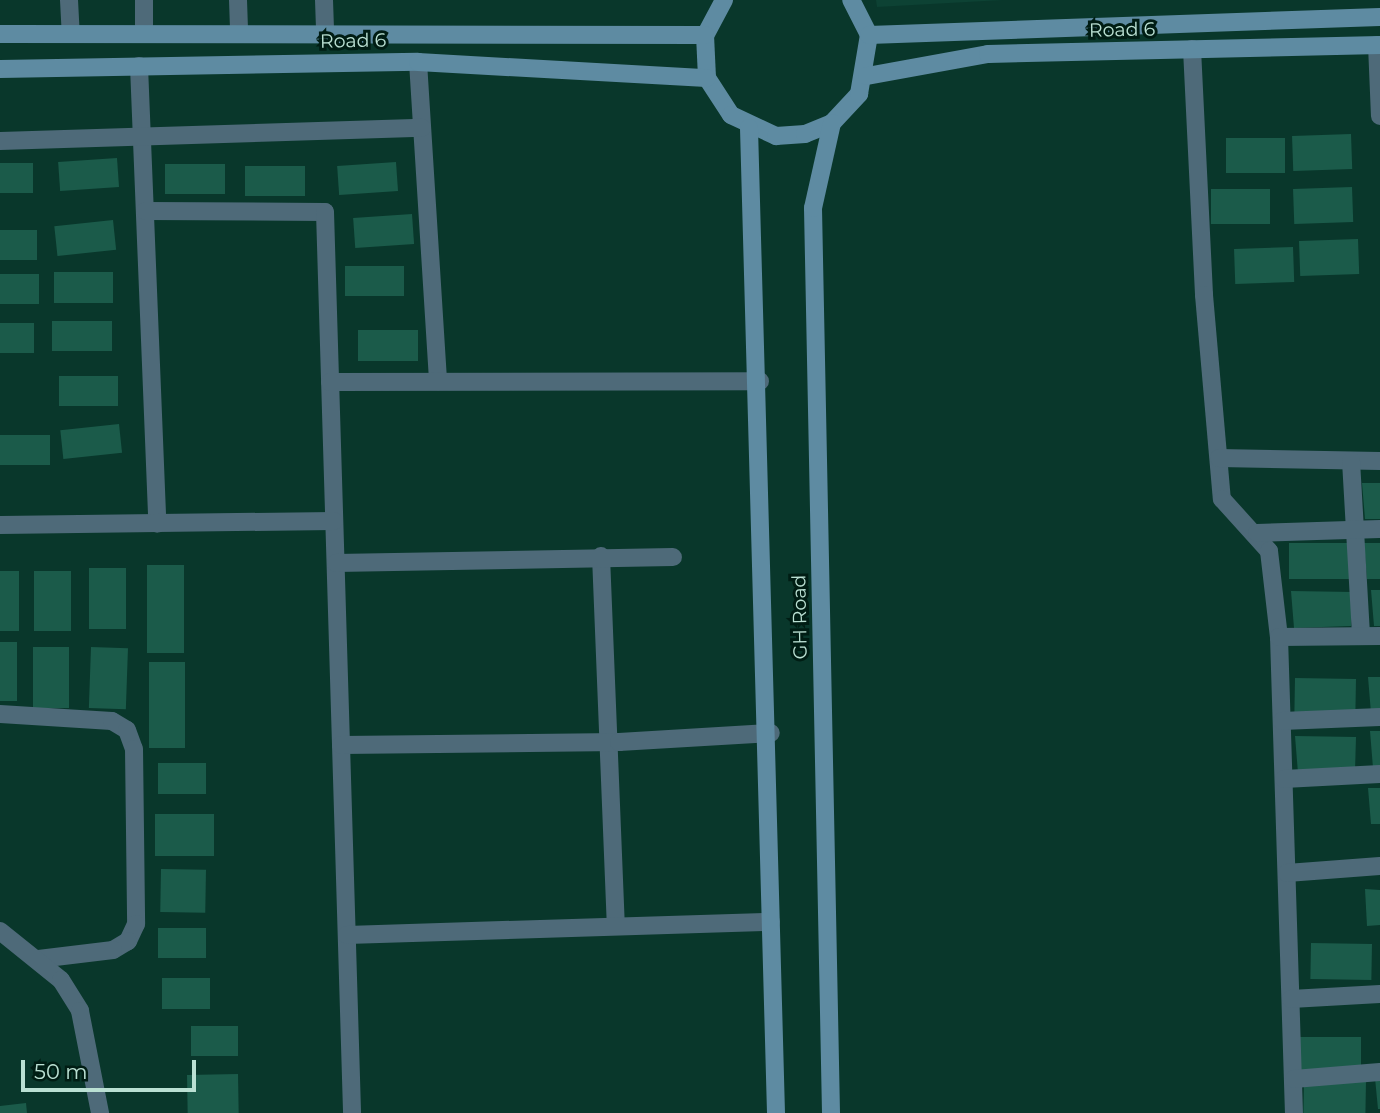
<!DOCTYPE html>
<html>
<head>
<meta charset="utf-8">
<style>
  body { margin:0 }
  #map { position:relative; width:1380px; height:1113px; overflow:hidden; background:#09372b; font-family:Montserrat,sans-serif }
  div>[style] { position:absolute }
  .built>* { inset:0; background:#0d4234 }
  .building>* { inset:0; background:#1b5b4a; transform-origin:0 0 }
  .street>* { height:18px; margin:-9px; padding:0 9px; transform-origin:9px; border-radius:9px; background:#4e6a79 }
  .secondary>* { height:18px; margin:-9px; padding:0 9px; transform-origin:9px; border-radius:9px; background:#5e8ba2 }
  span { translate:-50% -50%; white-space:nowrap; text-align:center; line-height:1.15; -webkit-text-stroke:6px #001d14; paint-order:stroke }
  .street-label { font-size:19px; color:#bae0d3 }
  .scale { position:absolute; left:21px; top:1060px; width:175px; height:32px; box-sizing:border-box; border:4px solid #bae0d3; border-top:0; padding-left:9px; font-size:21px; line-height:24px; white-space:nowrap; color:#bae0d3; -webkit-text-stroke:5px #001d14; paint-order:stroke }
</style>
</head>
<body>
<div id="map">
  <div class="built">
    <div style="clip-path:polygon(876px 0,1003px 0,877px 7px)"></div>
  </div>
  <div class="building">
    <div style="left:1351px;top:134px;width:35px;height:59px;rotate:88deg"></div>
    <div style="left:1226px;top:138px;width:59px;height:35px"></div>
    <div style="left:117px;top:158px;width:29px;height:59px;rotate:86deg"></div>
    <div style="left:396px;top:162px;width:29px;height:59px;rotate:86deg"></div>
    <div style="left:0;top:163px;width:33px;height:30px"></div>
    <div style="left:165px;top:164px;width:60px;height:30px"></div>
    <div style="left:245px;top:166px;width:60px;height:30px"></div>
    <div style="left:1352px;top:187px;width:35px;height:59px;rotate:88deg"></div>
    <div style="left:1270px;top:189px;width:35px;height:59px;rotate:90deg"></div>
    <div style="left:412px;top:214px;width:30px;height:59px;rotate:86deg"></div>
    <div style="left:113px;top:220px;width:30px;height:59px;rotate:84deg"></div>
    <div style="left:0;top:230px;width:37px;height:30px"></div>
    <div style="left:1358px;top:239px;width:35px;height:59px;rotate:88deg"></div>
    <div style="left:1293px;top:247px;width:35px;height:59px;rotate:88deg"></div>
    <div style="left:345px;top:266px;width:59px;height:30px"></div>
    <div style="left:54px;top:272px;width:59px;height:31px"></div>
    <div style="left:0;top:274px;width:39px;height:30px"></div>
    <div style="left:52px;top:321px;width:60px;height:30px"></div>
    <div style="left:0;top:323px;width:34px;height:30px"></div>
    <div style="left:358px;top:330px;width:60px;height:31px"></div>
    <div style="left:59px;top:376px;width:59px;height:30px"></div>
    <div style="left:119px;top:424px;width:29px;height:59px;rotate:84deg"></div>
    <div style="left:0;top:435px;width:50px;height:30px"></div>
    <div style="clip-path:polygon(1362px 483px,1380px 483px,1380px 519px,1365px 519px)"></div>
    <div style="left:1289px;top:543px;width:61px;height:36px"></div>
    <div style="clip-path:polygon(1364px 543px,1380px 543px,1380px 579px,1367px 579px)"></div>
    <div style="left:147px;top:565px;width:37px;height:88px"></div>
    <div style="left:89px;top:568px;width:37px;height:61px"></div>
    <div style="left:0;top:571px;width:19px;height:60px"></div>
    <div style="left:34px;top:571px;width:37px;height:60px"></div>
    <div style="clip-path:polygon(1371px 590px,1380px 590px,1380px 626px,1374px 626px)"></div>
    <div style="clip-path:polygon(1291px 591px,1353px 592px,1351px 626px,1294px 628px)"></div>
    <div style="left:0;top:642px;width:17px;height:59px"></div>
    <div style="left:33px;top:647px;width:36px;height:61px"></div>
    <div style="left:91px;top:647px;width:37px;height:61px;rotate:2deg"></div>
    <div style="left:185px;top:662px;width:86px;height:36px;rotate:90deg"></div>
    <div style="clip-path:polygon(1368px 677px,1380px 677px,1380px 713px,1371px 713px)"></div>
    <div style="left:1295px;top:678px;width:61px;height:36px;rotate:1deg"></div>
    <div style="clip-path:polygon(1370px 731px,1380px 731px,1380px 767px,1373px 768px)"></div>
    <div style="clip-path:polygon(1295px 736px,1356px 737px,1355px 771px,1298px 773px)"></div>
    <div style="left:206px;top:763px;width:31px;height:48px;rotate:90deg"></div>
    <div style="clip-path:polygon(1368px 788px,1380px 788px,1380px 824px,1371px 824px)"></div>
    <div style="left:214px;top:814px;width:42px;height:59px;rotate:90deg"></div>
    <div style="left:161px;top:869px;width:45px;height:43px;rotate:1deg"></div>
    <div style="clip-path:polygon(1365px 889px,1380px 890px,1380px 925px,1367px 926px)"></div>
    <div style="left:206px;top:928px;width:30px;height:48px;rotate:90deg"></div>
    <div style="left:1311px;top:943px;width:61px;height:36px;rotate:1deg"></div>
    <div style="left:162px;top:978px;width:48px;height:31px"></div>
    <div style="left:238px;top:1026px;width:30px;height:47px;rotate:90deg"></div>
    <div style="left:1300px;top:1037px;width:61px;height:36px"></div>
    <div style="left:238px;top:1074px;width:39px;height:51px;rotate:89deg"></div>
    <div style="clip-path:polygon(1375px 1078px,1380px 1078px,1380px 1109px,1378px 1109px)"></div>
    <div style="left:1304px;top:1080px;width:62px;height:33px;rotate:1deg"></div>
    <div style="clip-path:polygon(26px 1103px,27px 1113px,0 1113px,0 1106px)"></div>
  </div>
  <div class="street">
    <div style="left:69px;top:0;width:33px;rotate:87deg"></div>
    <div style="left:144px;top:0;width:32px;rotate:90deg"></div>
    <div style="left:238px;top:0;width:31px;rotate:88deg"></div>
    <div style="left:324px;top:0;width:31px;rotate:88deg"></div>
    <div style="left:1377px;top:45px;width:71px;rotate:87.6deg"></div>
    <div style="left:1192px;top:49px;width:246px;rotate:87.2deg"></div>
    <div style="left:1204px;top:295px;width:205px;rotate:85deg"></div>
    <div style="left:1222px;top:499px;width:70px;rotate:47.9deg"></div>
    <div style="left:1269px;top:551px;width:87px;rotate:83.4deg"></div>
    <div style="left:1279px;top:637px;width:476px;rotate:88.2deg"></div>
    <div style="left:418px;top:62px;width:320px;rotate:86.4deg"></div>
    <div style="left:139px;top:66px;width:458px;rotate:87.7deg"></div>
    <div style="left:0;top:141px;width:422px;rotate:-1.8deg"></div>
    <div style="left:145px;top:211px;width:180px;rotate:0.3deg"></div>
    <div style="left:325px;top:212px;width:901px;rotate:88.28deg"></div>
    <div style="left:330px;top:382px;width:430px;rotate:-0.1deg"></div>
    <div style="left:1219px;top:458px;width:161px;rotate:1.1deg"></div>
    <div style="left:1351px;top:461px;width:175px;rotate:86.7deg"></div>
    <div style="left:0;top:525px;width:334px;rotate:-0.7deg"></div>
    <div style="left:1257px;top:533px;width:123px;rotate:-1.9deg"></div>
    <div style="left:601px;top:556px;width:369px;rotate:87.7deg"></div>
    <div style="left:336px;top:563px;width:337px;rotate:-1deg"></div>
    <div style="left:1279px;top:637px;width:101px;rotate:-0.6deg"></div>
    <div style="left:0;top:714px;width:112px;rotate:3.6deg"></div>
    <div style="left:112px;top:721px;width:17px;rotate:31deg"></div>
    <div style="left:127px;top:730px;width:20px;rotate:70deg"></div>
    <div style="left:134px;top:749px;width:175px;rotate:89.3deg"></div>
    <div style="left:136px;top:924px;width:19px;rotate:115deg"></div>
    <div style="left:128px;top:941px;width:17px;rotate:149deg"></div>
    <div style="left:113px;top:950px;width:75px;rotate:173.1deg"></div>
    <div style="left:1282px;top:721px;width:98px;rotate:-2.3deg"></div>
    <div style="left:341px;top:745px;width:278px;rotate:-0.6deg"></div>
    <div style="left:619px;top:742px;width:152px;rotate:-3.4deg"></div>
    <div style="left:1284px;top:779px;width:96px;rotate:-3deg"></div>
    <div style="left:1287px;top:873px;width:93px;rotate:-4.3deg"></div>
    <div style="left:0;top:931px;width:78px;rotate:38.8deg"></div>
    <div style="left:61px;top:980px;width:36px;rotate:58deg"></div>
    <div style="left:80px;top:1011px;width:104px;rotate:78.9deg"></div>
    <div style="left:347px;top:935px;width:424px;rotate:-1.8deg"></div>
    <div style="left:1291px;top:999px;width:89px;rotate:-3.2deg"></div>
    <div style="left:1294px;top:1079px;width:86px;rotate:-4.7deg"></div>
  </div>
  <div class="secondary">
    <div style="left:724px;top:0;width:40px;rotate:118deg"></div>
    <div style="left:705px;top:35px;width:43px;rotate:87.3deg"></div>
    <div style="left:707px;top:78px;width:44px;rotate:57deg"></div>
    <div style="left:731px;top:115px;width:50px;rotate:25deg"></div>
    <div style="left:776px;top:136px;width:29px;rotate:-4deg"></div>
    <div style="left:805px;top:134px;width:29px;rotate:-22deg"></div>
    <div style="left:832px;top:123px;width:40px;rotate:-47deg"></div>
    <div style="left:859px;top:94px;width:60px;rotate:-80.4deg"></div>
    <div style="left:869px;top:35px;width:39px;rotate:-117deg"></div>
    <div style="left:0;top:34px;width:705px;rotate:0.08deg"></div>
    <div style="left:869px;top:35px;width:511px;rotate:-2.02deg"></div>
    <div style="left:0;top:69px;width:418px;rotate:-1deg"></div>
    <div style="left:418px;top:62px;width:289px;rotate:3.2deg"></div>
    <div style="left:867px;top:76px;width:123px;rotate:-10.3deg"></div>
    <div style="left:988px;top:54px;width:392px;rotate:-1.3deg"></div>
    <div style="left:749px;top:128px;width:985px;rotate:88.43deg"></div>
    <div style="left:831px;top:1113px;width:905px;rotate:-91.14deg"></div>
    <div style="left:813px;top:208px;width:87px;rotate:-77.4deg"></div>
  </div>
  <div class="street-label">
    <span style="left:1122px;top:30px;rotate:-1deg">Road 6</span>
    <span style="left:353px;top:41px;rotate:-1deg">Road 6</span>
    <span style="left:800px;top:617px;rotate:-91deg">GH Road</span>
  </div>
  <div class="scale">50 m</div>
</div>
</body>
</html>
